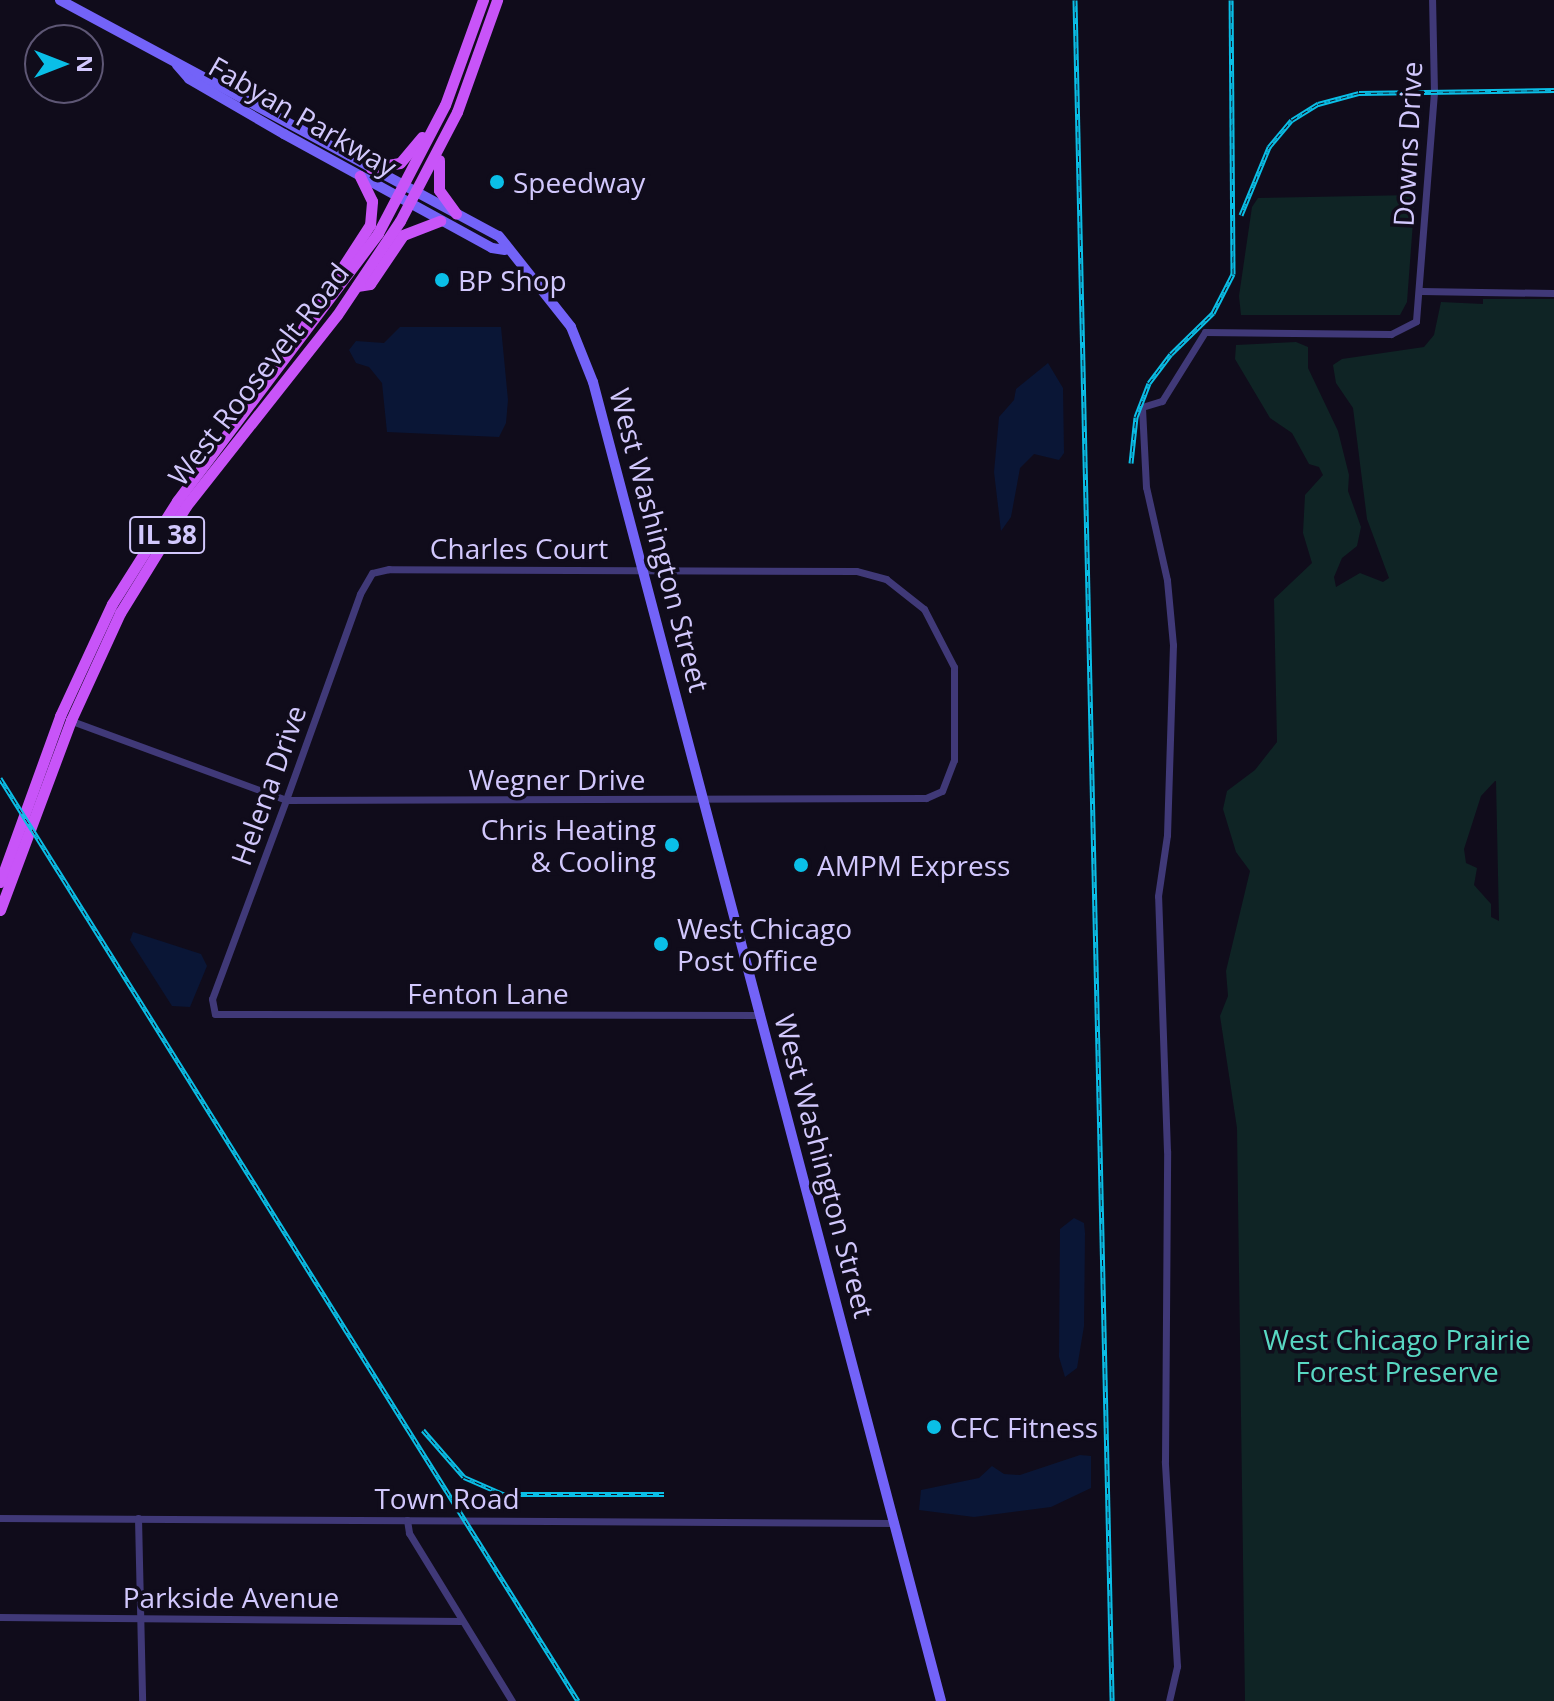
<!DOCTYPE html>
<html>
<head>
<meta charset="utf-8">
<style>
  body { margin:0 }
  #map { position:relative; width:1554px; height:1701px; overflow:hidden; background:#100c1b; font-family:"Open Sans",sans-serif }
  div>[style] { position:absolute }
  .green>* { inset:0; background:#0f2425 }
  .water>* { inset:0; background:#0a1636 }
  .street>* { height:7px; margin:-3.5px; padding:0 3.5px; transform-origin:3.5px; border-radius:3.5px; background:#403978 }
  .secondary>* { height:10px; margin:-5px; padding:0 5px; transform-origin:5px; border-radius:5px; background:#7363f8 }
  .primary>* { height:11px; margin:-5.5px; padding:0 5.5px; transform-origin:5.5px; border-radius:5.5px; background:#c854f8 }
  .rail>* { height:5px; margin-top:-2.5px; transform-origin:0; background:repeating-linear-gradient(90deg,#100c1b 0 6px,#0abfe7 0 12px); box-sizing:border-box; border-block:2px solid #0abfe7 }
  .dots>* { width:22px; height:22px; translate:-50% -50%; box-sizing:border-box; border:4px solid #100c1b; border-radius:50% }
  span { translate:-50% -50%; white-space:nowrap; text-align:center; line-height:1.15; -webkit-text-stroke:7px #100c1b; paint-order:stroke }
  .shield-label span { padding:2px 6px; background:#100c1b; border:2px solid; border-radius:6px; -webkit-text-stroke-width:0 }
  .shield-label { font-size:26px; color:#d2c8fd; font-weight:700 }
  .street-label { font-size:28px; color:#d2c8fd }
  .poi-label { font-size:28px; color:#d2c8fd }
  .left { translate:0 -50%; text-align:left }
  .right { translate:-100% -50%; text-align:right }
  .park-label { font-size:28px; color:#59d8c3 }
  .north { position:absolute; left:24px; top:24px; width:80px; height:80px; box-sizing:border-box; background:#100c1b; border:2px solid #5e5775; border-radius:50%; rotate:90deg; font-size:22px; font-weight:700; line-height:32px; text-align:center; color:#d2c8fd }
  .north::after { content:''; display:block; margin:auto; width:28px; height:36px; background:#0abfe7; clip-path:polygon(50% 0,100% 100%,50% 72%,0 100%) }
</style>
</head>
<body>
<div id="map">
  <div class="green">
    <div style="clip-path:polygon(1415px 195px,1407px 302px,1400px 315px,1241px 315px,1239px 296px,1252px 207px,1258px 198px)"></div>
    <div style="clip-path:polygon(evenodd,1483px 299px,1554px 299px,1554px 1701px,1245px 1701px,1237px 1128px,1220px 1016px,1228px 996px,1226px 971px,1250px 871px,1236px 852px,1223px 809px,1227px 791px,1255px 770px,1277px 742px,1274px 599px,1312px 563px,1303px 533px,1305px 495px,1323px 475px,1319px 467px,1309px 464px,1292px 433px,1270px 418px,1235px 359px,1236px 345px,1296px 342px,1308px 347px,1308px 368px,1338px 431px,1349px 475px,1348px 491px,1361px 527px,1357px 546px,1342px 558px,1334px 577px,1336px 587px,1360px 573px,1383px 582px,1389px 578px,1367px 519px,1353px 408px,1336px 383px,1333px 365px,1342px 359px,1424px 347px,1434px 335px,1441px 302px,1483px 304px,1483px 299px,1495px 781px,1496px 781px,1499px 921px,1491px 917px,1491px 904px,1474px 885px,1477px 868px,1466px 863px,1464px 849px,1481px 796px,1495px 781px)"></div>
  </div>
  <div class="water">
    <div style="clip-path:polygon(400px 327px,501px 327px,508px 400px,506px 423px,499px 437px,387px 432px,382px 383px,369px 367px,356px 363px,349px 350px,356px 341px,384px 343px)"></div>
    <div style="clip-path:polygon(1048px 363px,1063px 388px,1064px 453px,1059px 460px,1034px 454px,1020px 468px,1011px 517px,1001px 531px,994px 472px,999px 417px,1014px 400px,1016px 389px)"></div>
    <div style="clip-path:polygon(133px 932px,201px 954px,207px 966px,190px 1007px,172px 1006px,130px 940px)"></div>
    <div style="clip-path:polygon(1074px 1218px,1084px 1223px,1085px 1233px,1084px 1326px,1077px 1368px,1065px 1377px,1059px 1357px,1060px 1229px)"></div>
    <div style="clip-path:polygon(1080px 1455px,1091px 1456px,1091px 1488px,1051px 1507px,974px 1517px,919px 1510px,921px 1490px,979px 1478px,992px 1466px,1004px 1474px,1020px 1475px)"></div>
  </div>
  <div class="street">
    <div style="left:1421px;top:291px;width:133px;rotate:0.9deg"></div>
    <div style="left:69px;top:720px;width:231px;rotate:20.2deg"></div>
    <div style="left:286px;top:800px;width:640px;rotate:-0.18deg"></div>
    <div style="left:926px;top:798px;width:17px;rotate:-24deg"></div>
    <div style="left:942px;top:791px;width:33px;rotate:-69deg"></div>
    <div style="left:954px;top:760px;width:93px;rotate:-90deg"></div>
    <div style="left:954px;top:667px;width:65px;rotate:-117.3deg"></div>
    <div style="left:924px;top:609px;width:48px;rotate:-141.7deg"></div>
    <div style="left:886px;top:579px;width:31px;rotate:-165deg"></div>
    <div style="left:856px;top:571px;width:467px;rotate:-179.8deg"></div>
    <div style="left:389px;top:569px;width:17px;rotate:167deg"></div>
    <div style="left:372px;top:573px;width:24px;rotate:120deg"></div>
    <div style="left:360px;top:594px;width:219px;rotate:109.8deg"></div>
    <div style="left:286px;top:800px;width:212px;rotate:110.4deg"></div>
    <div style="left:212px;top:999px;width:15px;rotate:79deg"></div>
    <div style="left:215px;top:1014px;width:546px;rotate:0.1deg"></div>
    <div style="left:0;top:1518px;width:895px;rotate:0.32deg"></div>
    <div style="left:138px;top:1518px;width:183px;rotate:88.7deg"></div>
    <div style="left:407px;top:1520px;width:13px;rotate:81deg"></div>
    <div style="left:409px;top:1533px;width:197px;rotate:58.5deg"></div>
    <div style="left:0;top:1617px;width:462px;rotate:0.5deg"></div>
    <div style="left:1169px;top:1701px;width:36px;rotate:-77deg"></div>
    <div style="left:1177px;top:1666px;width:205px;rotate:-93.4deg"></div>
    <div style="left:1165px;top:1461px;width:310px;rotate:-89.6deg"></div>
    <div style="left:1167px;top:1151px;width:255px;rotate:-92deg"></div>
    <div style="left:1158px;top:896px;width:62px;rotate:-81.6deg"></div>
    <div style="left:1167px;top:835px;width:190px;rotate:-88.2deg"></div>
    <div style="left:1173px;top:645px;width:65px;rotate:-95.3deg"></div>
    <div style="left:1167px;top:580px;width:95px;rotate:-102.7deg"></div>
    <div style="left:1146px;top:487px;width:80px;rotate:-92.9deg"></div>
    <div style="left:1142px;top:407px;width:21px;rotate:-17deg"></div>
    <div style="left:1162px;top:401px;width:81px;rotate:-58.1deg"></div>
    <div style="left:1205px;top:332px;width:186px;rotate:0.6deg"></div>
    <div style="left:1391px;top:334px;width:28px;rotate:-27deg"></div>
    <div style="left:1416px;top:321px;width:230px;rotate:-85.5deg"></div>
    <div style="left:1434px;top:92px;width:92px;rotate:-91.2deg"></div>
  </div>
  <div class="secondary">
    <div style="left:60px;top:0;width:498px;rotate:28.3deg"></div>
    <div style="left:499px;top:236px;width:116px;rotate:51.6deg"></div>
    <div style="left:571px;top:327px;width:59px;rotate:68.2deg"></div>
    <div style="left:593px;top:382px;width:1364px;rotate:75.22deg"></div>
    <div style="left:177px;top:65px;width:18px;rotate:49deg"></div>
    <div style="left:189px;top:79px;width:110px;rotate:30.1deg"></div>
    <div style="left:284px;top:134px;width:237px;rotate:28.7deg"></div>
    <div style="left:492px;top:248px;width:13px;rotate:9deg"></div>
  </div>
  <div class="primary">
    <div style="left:439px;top:160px;width:30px;rotate:90deg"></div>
    <div style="left:439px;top:190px;width:29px;rotate:54deg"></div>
    <div style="left:371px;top:168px;width:29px;rotate:-10deg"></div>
    <div style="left:400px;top:163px;width:34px;rotate:-50deg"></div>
    <div style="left:357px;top:286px;width:13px;rotate:-9deg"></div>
    <div style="left:370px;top:284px;width:59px;rotate:-56deg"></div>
    <div style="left:403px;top:235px;width:40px;rotate:-21deg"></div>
    <div style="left:303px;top:328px;width:123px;rotate:-57deg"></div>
    <div style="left:370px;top:225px;width:24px;rotate:-85deg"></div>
    <div style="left:372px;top:201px;width:28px;rotate:-116deg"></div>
    <div style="left:0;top:882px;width:177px;rotate:-70.1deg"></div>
    <div style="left:60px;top:716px;width:123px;rotate:-65.1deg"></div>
    <div style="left:112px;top:604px;width:122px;rotate:-57.7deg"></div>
    <div style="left:177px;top:501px;width:335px;rotate:-53.1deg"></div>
    <div style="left:378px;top:233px;width:144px;rotate:-62.4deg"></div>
    <div style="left:445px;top:105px;width:112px;rotate:-70.1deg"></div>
    <div style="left:0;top:910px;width:203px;rotate:-69.5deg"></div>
    <div style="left:71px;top:720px;width:118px;rotate:-65.4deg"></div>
    <div style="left:120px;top:613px;width:126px;rotate:-58.3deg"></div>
    <div style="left:186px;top:506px;width:243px;rotate:-51.7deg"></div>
    <div style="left:337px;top:315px;width:113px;rotate:-56.2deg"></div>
    <div style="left:400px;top:221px;width:123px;rotate:-62.4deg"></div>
    <div style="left:457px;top:112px;width:119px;rotate:-70.3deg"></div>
  </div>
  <div class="rail">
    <div style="left:1075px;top:0;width:1701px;rotate:88.75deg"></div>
    <div style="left:1241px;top:215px;width:74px;rotate:-67.6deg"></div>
    <div style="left:1269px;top:147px;width:35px;rotate:-50deg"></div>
    <div style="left:1292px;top:120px;width:31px;rotate:-32deg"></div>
    <div style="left:1318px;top:104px;width:42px;rotate:-15deg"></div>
    <div style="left:1359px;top:93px;width:195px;rotate:-0.9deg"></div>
    <div style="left:1131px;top:463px;width:46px;rotate:-83.8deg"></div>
    <div style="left:1136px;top:417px;width:36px;rotate:-69deg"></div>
    <div style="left:1149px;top:383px;width:36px;rotate:-53deg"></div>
    <div style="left:1171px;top:354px;width:59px;rotate:-44.3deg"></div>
    <div style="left:1213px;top:313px;width:44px;rotate:-62.9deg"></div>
    <div style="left:1233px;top:274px;width:274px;rotate:-90.4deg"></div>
    <div style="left:0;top:778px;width:1089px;rotate:57.94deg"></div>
    <div style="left:423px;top:1430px;width:62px;rotate:48.9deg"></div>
    <div style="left:464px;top:1477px;width:43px;rotate:23.6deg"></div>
    <div style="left:503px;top:1494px;width:161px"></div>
  </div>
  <div class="dots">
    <div style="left:497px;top:182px;background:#0abfe7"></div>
    <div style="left:442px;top:280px;background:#0abfe7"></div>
    <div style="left:672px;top:845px;background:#0abfe7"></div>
    <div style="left:801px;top:865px;background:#0abfe7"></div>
    <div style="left:661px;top:944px;background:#0abfe7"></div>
    <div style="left:934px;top:1427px;background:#0abfe7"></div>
  </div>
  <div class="shield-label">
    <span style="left:167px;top:535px">IL 38</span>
  </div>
  <div class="street-label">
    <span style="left:303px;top:116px;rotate:30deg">Fabyan Parkway</span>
    <span style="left:1407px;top:144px;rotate:-87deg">Downs Drive</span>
    <span style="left:258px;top:374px;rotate:-52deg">West Roosevelt Road</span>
    <span style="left:660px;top:540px;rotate:75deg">West Washington Street</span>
    <span style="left:519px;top:548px">Charles Court</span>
    <span style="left:557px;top:779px">Wegner Drive</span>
    <span style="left:268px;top:785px;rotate:-70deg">Helena Drive</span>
    <span style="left:488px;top:993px">Fenton Lane</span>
    <span style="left:825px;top:1166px;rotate:75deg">West Washington Street</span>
    <span style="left:447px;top:1498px">Town Road</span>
    <span style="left:231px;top:1597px">Parkside Avenue</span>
  </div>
  <div class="poi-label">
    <span class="left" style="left:513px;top:182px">Speedway</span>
    <span class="left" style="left:458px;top:280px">BP Shop</span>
    <span class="right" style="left:656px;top:845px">Chris Heating<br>&amp; Cooling</span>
    <span class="left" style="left:817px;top:865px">AMPM Express</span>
    <span class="left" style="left:677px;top:944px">West Chicago<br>Post Office</span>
    <span class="left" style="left:950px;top:1427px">CFC Fitness</span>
  </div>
  <div class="park-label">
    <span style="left:1397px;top:1355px">West Chicago Prairie<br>Forest Preserve</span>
  </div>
  <div class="north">N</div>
</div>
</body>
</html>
